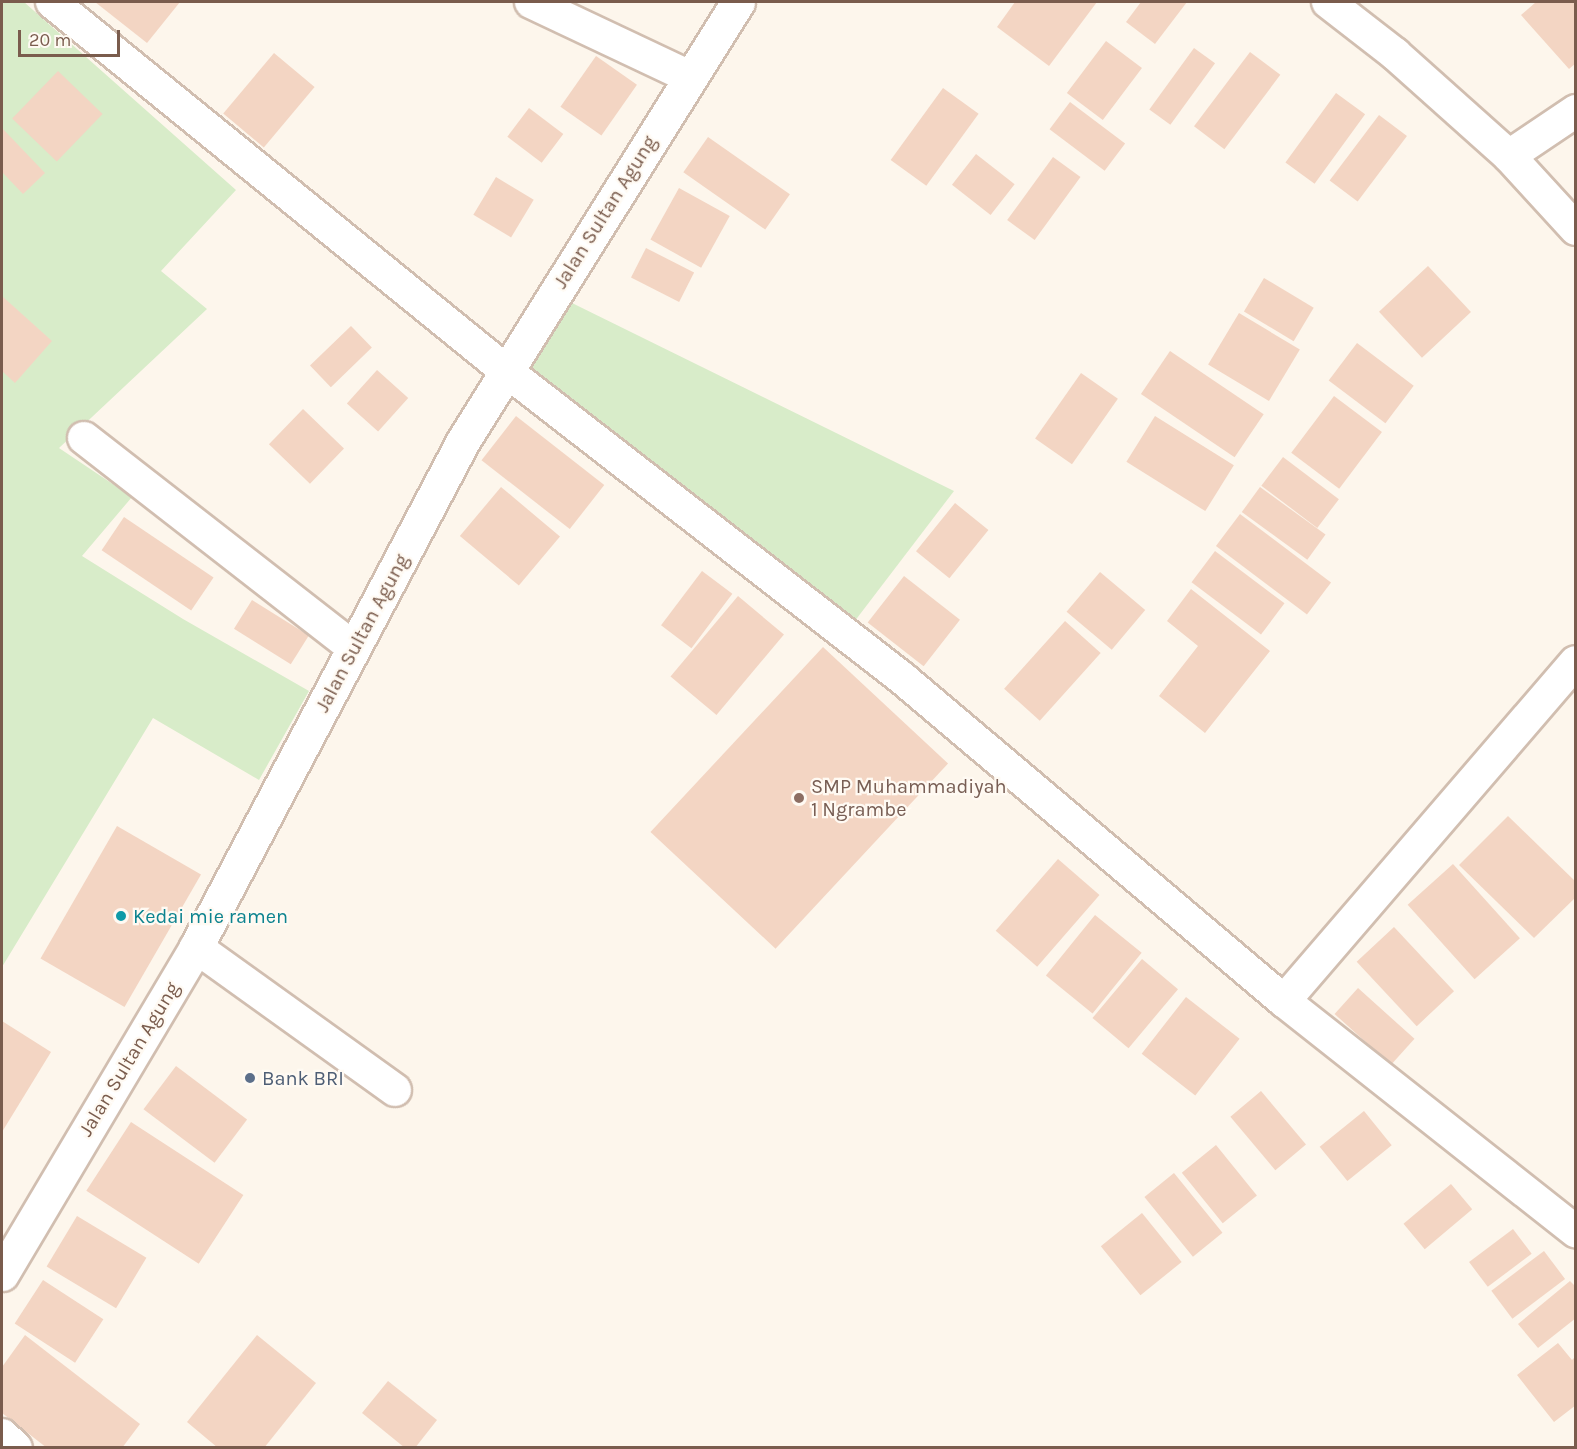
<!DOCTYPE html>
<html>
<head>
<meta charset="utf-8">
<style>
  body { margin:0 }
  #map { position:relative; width:1577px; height:1449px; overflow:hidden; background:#fdf6ec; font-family:Karla,sans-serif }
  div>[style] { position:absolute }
  .green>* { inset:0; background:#d8ecc9 }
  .building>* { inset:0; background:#f3d5c3; transform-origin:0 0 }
  .roads { filter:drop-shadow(2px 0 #d1beb0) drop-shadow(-2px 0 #d1beb0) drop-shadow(0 2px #d1beb0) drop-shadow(0 -2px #d1beb0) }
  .street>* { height:32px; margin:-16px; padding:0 16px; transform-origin:16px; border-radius:16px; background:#fff }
  .secondary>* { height:33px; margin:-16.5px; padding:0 16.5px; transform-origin:16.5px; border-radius:16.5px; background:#fff }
  .dots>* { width:16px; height:16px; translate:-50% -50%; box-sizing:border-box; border:3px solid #fffaf3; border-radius:50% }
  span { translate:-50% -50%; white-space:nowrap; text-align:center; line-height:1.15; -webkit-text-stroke:4.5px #fffaf3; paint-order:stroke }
  .street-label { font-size:20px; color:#7a5c4d }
  .education-label { font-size:20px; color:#785e54 }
  .left { translate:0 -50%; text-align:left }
  .culture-label { font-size:20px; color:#0d838f }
  .service-label { font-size:20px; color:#4e5e75 }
  .frame { position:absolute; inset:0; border:3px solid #7a5c4d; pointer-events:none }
  .scale { position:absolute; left:18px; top:30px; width:102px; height:27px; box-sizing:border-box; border:3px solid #7a5c4d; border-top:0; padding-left:8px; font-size:18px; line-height:21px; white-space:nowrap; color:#7a5c4d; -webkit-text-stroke:4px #fffaf3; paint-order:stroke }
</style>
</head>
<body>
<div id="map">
  <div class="green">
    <div style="clip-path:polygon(2px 2px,24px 2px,236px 190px,161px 271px,207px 309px,59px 448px,132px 497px,82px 556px,183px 619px,309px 691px,259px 780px,153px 718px,2px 967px)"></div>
    <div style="clip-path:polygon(572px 303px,954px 491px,851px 626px,526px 375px)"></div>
  </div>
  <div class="building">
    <div style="clip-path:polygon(95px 2px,180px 2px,147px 43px)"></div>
    <div style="clip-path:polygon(1015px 2px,1097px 2px,1049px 66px,997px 27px)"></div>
    <div style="clip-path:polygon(1141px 2px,1187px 2px,1155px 44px,1126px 22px)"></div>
    <div style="clip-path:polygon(1536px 2px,1576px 2px,1576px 63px,1569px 69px,1521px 15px)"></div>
    <div style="left:1106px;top:41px;width:45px;height:65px;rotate:37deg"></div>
    <div style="left:1194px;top:48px;width:26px;height:76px;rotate:36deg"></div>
    <div style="left:1250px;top:52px;width:38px;height:93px;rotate:37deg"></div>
    <div style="left:274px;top:53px;width:53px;height:79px;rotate:40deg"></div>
    <div style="left:596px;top:56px;width:50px;height:62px;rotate:35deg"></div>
    <div style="left:58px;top:71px;width:62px;height:66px;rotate:44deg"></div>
    <div style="left:943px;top:88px;width:44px;height:89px;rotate:36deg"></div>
    <div style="left:1336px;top:93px;width:36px;height:86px;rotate:36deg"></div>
    <div style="left:1070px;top:102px;width:69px;height:34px;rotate:37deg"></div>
    <div style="left:529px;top:108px;width:43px;height:36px;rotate:37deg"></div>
    <div style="left:1379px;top:115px;width:35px;height:82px;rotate:37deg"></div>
    <div style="clip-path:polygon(2px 128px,45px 173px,23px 194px,2px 172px)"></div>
    <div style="left:708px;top:137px;width:100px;height:43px;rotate:35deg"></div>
    <div style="left:976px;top:154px;width:49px;height:39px;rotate:38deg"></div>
    <div style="left:1053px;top:157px;width:34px;height:78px;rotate:36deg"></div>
    <div style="left:496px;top:177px;width:44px;height:44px;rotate:31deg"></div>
    <div style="left:679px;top:188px;width:58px;height:59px;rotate:29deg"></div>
    <div style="left:646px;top:248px;width:54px;height:33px;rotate:27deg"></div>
    <div style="left:1428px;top:266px;width:63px;height:67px;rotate:47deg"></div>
    <div style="left:1264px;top:278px;width:58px;height:39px;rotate:31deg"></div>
    <div style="clip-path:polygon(2px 296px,52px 341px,15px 383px,2px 371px)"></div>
    <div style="left:1239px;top:313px;width:71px;height:60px;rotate:31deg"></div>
    <div style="left:351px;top:326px;width:30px;height:57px;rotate:46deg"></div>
    <div style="left:1357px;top:343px;width:71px;height:47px;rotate:37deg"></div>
    <div style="left:1170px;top:351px;width:113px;height:52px;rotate:34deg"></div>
    <div style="left:377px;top:370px;width:42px;height:45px;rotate:42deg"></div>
    <div style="left:1081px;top:373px;width:45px;height:80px;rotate:35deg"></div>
    <div style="left:1334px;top:396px;width:60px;height:71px;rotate:37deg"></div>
    <div style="left:303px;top:409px;width:57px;height:49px;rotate:44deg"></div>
    <div style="left:516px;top:416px;width:112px;height:56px;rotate:38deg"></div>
    <div style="left:1155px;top:416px;width:93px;height:54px;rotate:32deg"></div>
    <div style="left:1283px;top:457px;width:70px;height:36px;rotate:37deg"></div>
    <div style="left:501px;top:487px;width:77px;height:64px;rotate:40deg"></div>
    <div style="left:1260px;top:487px;width:81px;height:31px;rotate:36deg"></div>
    <div style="left:955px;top:503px;width:43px;height:62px;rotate:39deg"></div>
    <div style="left:1240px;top:514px;width:114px;height:40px;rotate:37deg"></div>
    <div style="left:124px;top:517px;width:108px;height:40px;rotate:34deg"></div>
    <div style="left:1215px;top:551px;width:87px;height:39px;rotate:37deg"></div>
    <div style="left:702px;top:571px;width:38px;height:68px;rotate:37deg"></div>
    <div style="left:1100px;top:572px;width:59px;height:52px;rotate:40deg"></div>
    <div style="left:904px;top:576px;width:71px;height:59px;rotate:38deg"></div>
    <div style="clip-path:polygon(1191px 589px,1270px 651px,1205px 733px,1159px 696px,1198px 646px,1167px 621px)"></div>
    <div style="left:738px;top:596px;width:60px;height:105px;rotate:40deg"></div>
    <div style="left:252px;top:600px;width:67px;height:34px;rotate:32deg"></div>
    <div style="left:1065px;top:621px;width:48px;height:91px;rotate:42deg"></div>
    <div style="left:823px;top:647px;width:171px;height:253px;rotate:43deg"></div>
    <div style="clip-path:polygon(1508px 816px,1576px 882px,1576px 897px,1534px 938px,1459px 865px)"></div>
    <div style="left:117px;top:826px;width:97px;height:153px;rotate:30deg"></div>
    <div style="left:1058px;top:859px;width:55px;height:95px;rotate:41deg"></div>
    <div style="left:1453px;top:864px;width:100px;height:61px;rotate:48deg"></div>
    <div style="left:1095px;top:915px;width:60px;height:78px;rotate:39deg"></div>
    <div style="left:1394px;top:927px;width:88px;height:51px;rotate:47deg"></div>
    <div style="left:1142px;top:959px;width:47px;height:77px;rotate:40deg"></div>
    <div style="left:1358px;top:988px;width:76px;height:35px;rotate:42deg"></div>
    <div style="left:1186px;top:997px;width:68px;height:72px;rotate:38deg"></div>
    <div style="clip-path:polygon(2px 1021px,51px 1052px,2px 1132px)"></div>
    <div style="left:176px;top:1066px;width:89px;height:54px;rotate:37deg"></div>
    <div style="left:1261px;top:1091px;width:70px;height:40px;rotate:50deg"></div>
    <div style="left:1364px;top:1111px;width:44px;height:57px;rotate:51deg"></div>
    <div style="left:131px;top:1122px;width:134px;height:82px;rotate:33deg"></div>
    <div style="left:1216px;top:1145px;width:65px;height:44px;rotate:51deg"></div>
    <div style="left:1174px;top:1173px;width:77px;height:38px;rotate:51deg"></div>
    <div style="left:1451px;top:1184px;width:33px;height:62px;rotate:50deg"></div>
    <div style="left:1142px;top:1213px;width:63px;height:53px;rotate:51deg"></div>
    <div style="left:77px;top:1216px;width:81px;height:59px;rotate:31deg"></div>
    <div style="left:1513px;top:1229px;width:31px;height:55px;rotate:53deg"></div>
    <div style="left:1544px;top:1251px;width:35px;height:66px;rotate:53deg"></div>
    <div style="left:43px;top:1280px;width:72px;height:52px;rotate:33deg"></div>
    <div style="clip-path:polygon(1570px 1281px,1576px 1287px,1576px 1318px,1538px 1348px,1518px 1324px)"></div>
    <div style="clip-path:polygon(25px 1335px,140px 1424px,122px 1448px,47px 1448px,2px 1413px,2px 1367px)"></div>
    <div style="clip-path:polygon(257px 1335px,316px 1383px,264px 1448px,218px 1448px,187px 1422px)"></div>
    <div style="clip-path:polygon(1558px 1343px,1572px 1360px,1576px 1356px,1576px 1405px,1554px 1422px,1517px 1375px)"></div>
    <div style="clip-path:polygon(388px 1381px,437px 1420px,415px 1448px,405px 1448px,362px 1413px)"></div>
  </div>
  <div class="roads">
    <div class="street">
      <div style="left:52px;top:2px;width:584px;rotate:39.09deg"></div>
      <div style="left:505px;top:370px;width:502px;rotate:37.8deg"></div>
      <div style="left:902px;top:678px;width:500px;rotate:40.22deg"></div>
      <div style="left:1284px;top:1001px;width:372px;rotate:38.3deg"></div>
      <div style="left:531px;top:2px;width:176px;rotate:25.3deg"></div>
      <div style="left:1328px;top:2px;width:85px;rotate:37.8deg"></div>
      <div style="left:1395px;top:54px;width:153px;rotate:41.8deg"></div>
      <div style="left:1509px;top:156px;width:99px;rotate:47.5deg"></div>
      <div style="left:1509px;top:156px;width:81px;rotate:-33.9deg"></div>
      <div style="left:84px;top:438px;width:342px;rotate:37.9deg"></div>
      <div style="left:196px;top:947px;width:245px;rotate:35.7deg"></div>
      <div style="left:1284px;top:1001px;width:447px;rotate:-49.3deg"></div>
      <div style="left:2px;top:1435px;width:19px;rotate:43deg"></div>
    </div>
    <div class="secondary">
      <div style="left:2px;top:1274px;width:380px;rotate:-59.3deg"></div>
      <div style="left:196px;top:947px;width:572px;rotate:-62.18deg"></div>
      <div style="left:463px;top:441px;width:518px;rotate:-57.94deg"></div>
    </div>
  </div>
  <div class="dots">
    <div style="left:799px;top:798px;background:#8d6e63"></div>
    <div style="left:121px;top:916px;background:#0f9aa8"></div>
    <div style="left:250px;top:1078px;background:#5c6f8a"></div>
  </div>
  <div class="street-label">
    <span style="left:605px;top:212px;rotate:-58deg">Jalan Sultan Agung</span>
    <span style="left:362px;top:633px;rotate:-62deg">Jalan Sultan Agung</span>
    <span style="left:129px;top:1059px;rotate:-59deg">Jalan Sultan Agung</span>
  </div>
  <div class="education-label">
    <span class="left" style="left:811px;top:798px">SMP Muhammadiyah<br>1 Ngrambe</span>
  </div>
  <div class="culture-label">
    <span class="left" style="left:133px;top:916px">Kedai mie ramen</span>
  </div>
  <div class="service-label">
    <span class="left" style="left:262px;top:1078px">Bank BRI</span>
  </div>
  <div class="frame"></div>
  <div class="scale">20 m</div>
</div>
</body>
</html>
